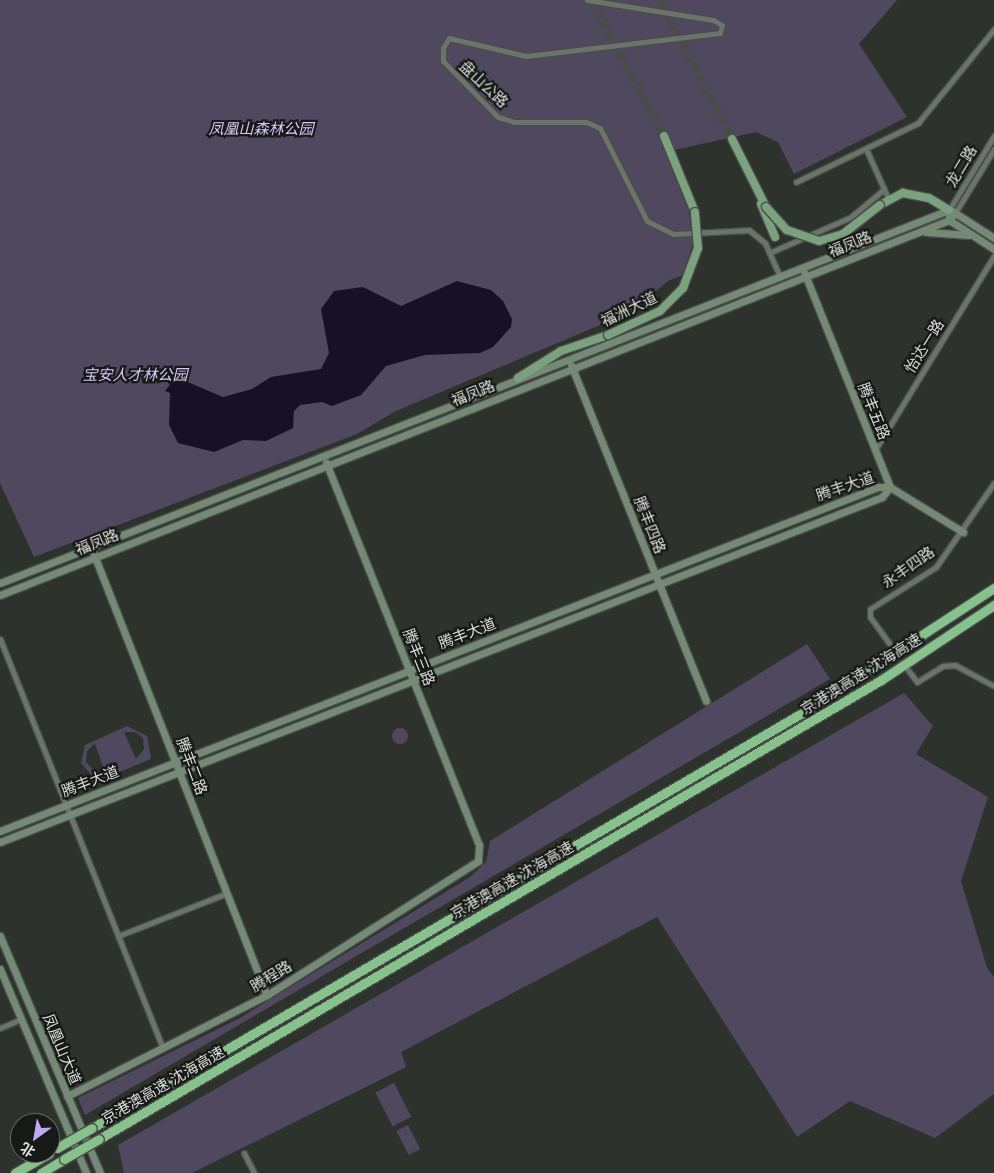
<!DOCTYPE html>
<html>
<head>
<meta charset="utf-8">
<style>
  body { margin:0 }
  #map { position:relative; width:994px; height:1173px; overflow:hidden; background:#2d322d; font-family:"Noto Serif","Noto Sans SC",serif }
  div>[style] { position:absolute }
  .green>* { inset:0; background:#4f485f; transform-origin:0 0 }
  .round { border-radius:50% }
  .water>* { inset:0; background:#181027 }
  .street-tunnel>* { height:5px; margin-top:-2.5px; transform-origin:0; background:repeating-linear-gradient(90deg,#474c47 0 5px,transparent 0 7.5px) }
  .primary-tunnel>* { height:8px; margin-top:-4px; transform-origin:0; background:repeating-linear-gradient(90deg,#474c47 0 8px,transparent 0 12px) }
  .roads { filter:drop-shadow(1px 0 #494d49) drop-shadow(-1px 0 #494d49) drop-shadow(0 1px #494d49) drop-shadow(0 -1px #494d49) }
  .street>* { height:5px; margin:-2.5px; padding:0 2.5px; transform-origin:2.5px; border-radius:2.5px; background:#6c726c }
  .secondary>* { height:7px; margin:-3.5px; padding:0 3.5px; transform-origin:3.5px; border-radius:3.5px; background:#748a76 }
  .primary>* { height:8px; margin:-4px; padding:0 4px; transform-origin:4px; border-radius:4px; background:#7ca17f }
  .highway>* { height:9px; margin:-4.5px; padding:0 4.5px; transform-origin:4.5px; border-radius:4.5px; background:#87c18c }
  .bridges { filter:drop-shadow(1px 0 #494d49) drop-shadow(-1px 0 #494d49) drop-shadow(0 1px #494d49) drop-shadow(0 -1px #494d49) }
  .primary-bridge>* { height:8px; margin:-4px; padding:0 4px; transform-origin:4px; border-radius:4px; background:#7ca17f }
  .highway-bridge>* { height:9px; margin:-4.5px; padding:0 4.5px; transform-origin:4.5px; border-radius:4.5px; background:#87c18c }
  span { translate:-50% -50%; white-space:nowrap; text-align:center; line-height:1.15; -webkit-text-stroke:4.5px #171917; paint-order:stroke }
  .street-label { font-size:15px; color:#dcdfdc }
  .park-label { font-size:15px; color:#d8c8fe; font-style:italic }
  .north { position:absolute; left:10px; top:1113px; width:50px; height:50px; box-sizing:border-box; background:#171917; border:1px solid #666866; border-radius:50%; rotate:212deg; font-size:14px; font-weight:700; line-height:20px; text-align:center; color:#dcdfdc }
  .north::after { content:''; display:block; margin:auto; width:18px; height:22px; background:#c0a8f4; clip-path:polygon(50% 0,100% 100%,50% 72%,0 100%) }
</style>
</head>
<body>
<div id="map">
  <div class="green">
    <div style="clip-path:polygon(0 0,897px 0,859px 44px,907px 117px,794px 174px,778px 142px,756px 132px,665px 152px,689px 211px,693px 243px,683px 275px,668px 281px,631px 312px,396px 411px,357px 434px,34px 557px,0 483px)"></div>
    <div style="clip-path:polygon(807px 644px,830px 679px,85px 1115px,78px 1098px,238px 1019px,470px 877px,486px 862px,490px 841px)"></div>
    <div style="clip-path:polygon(904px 693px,933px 726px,916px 754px,988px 797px,961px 881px,987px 968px,994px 977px,994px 1094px,935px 1138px,850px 1101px,797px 1137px,657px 917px,401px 1052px,406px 1067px,192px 1173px,124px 1173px,118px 1145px)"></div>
    <div style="clip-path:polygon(evenodd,127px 726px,147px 736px,151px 759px,80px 788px,78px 783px,93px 777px,81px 763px,85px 745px,127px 726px,124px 732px,135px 732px,143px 738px,144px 749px,136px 759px,124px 732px,127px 726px,94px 744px,95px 744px,105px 772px,95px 772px,86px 762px,87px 751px,94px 744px)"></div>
    <div class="round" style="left:392px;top:728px;width:16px;height:16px"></div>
    <div style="left:394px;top:1083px;width:38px;height:21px;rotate:63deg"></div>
    <div style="left:408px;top:1125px;width:27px;height:13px;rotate:63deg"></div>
  </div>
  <div class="water">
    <div style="clip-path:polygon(457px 281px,491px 290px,503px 301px,512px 319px,511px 327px,493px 347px,480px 353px,425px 355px,386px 366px,361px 395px,332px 406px,322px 402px,300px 405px,294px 411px,293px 428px,266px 441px,243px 440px,214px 452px,178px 443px,169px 425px,170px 393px,165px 391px,176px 377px,223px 397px,252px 389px,271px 377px,321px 369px,329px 353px,321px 309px,334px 291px,363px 287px,401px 306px)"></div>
  </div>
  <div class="street-tunnel">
    <div style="left:889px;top:643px;width:28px;rotate:55deg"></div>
  </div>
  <div class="primary-tunnel">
    <div style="left:591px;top:0;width:154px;rotate:61.8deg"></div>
    <div style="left:660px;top:0;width:157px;rotate:62.6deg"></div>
  </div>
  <div class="roads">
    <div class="street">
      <div style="left:587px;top:0;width:128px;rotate:9deg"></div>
      <div style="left:713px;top:20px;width:10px;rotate:29deg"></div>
      <div style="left:722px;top:25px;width:8px;rotate:104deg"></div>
      <div style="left:720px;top:33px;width:195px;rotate:173.2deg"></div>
      <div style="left:526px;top:56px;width:79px;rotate:-166.8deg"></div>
      <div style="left:449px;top:38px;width:12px;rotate:121deg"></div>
      <div style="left:443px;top:48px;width:13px;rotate:90deg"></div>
      <div style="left:443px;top:61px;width:78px;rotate:45.5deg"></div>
      <div style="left:498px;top:117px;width:17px;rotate:17deg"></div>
      <div style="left:514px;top:122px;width:72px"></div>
      <div style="left:586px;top:122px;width:15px;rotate:23deg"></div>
      <div style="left:600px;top:128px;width:104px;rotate:63.2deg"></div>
      <div style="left:647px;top:221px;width:30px;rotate:26deg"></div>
      <div style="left:674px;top:234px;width:75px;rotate:-3.1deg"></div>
      <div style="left:749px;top:230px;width:21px;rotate:39deg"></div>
      <div style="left:765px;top:243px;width:35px;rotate:66deg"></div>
      <div style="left:866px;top:149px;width:54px;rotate:65.8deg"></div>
      <div style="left:796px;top:182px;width:136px;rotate:-25.8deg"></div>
      <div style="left:918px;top:123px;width:121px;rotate:-51deg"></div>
      <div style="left:949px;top:210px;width:87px;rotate:-58.7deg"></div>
      <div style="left:955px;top:213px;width:75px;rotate:-58.6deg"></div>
      <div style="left:769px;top:253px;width:90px;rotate:-23.7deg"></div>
      <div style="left:851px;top:217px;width:42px;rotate:-40.2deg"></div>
      <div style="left:875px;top:450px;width:228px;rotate:-58.5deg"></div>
      <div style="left:0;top:639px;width:441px;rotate:68.3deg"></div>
      <div style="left:889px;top:643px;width:32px;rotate:-126deg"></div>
      <div style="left:870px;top:617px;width:8px;rotate:-90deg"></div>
      <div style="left:870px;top:609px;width:78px;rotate:-32.5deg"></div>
      <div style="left:936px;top:567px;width:102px;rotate:-55.4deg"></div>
      <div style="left:908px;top:670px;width:15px;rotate:53deg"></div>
      <div style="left:917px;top:682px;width:31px;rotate:-32deg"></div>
      <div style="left:943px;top:666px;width:12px;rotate:-5deg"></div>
      <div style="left:955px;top:665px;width:44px;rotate:28.3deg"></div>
      <div style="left:118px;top:936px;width:117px;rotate:-21.5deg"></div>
      <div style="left:0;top:1028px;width:23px;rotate:-23deg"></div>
      <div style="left:244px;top:1153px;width:22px;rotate:63deg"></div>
    </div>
    <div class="secondary">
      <div style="left:952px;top:211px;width:50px;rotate:32.7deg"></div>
      <div style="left:949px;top:215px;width:5px;rotate:90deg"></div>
      <div style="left:949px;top:220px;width:54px;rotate:32.8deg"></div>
      <div style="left:926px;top:232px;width:43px;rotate:4deg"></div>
      <div style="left:804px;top:272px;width:232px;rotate:68.2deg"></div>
      <div style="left:890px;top:487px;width:86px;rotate:31.7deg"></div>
      <div style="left:571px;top:365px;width:362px;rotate:68.1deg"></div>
      <div style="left:91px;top:547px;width:481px;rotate:68.6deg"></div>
      <div style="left:0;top:583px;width:1020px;rotate:-21.46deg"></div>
      <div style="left:0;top:595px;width:1020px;rotate:-21.56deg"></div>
      <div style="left:949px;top:220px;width:9px;rotate:-49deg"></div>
      <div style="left:0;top:831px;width:943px;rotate:-21.4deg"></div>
      <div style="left:878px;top:487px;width:12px"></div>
      <div style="left:0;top:842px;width:947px;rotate:-21.36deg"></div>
      <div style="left:882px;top:497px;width:13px;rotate:-51deg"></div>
      <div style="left:0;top:936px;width:257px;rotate:67.1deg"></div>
      <div style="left:0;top:969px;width:221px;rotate:67.1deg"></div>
      <div style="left:67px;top:1096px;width:224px;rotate:-26.8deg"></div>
      <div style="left:267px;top:995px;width:250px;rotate:-32.4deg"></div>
      <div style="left:478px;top:861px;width:16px;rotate:-86deg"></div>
      <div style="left:479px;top:845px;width:412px;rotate:-111.8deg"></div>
    </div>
    <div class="primary">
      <div style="left:664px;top:136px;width:82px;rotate:67.8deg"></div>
      <div style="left:732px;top:139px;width:76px;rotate:63.4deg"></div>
      <div style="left:761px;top:204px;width:36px;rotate:67deg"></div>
      <div style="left:880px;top:205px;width:26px;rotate:-28deg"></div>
      <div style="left:903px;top:193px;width:26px;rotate:11deg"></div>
      <div style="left:929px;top:198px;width:23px;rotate:31deg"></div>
      <div style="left:518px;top:378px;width:51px;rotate:-32.1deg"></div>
      <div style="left:561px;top:351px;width:50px;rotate:-18.8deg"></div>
    </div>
    <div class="highway">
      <div style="left:92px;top:1128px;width:822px;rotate:-30.31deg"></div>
      <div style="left:802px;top:713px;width:229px;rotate:-33.1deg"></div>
      <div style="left:99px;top:1139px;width:907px;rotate:-30.41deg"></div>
      <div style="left:881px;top:680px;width:136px;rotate:-33.6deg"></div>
      <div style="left:15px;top:1173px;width:39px;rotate:-30deg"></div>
      <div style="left:41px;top:1173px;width:27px;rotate:-31deg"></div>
    </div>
  </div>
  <div class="bridges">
    <div class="primary-bridge">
      <div style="left:766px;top:207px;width:31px;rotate:48deg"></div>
      <div style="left:787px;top:230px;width:34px;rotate:19deg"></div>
      <div style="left:819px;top:241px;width:25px;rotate:-16deg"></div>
      <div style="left:843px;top:234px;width:47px;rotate:-38.1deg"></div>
      <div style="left:608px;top:335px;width:57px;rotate:-24.8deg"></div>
      <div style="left:660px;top:311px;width:33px;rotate:-45deg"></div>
      <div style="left:683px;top:288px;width:43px;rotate:-69.4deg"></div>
      <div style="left:698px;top:248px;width:36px;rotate:-95deg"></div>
    </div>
    <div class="highway-bridge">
      <div style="left:57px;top:1148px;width:40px;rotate:-29.7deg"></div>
      <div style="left:64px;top:1159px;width:40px;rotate:-29.7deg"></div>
    </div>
  </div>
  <div class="street-label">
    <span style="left:484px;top:84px;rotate:43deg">盘山公路</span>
    <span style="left:961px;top:166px;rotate:-59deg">龙二路</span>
    <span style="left:850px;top:244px;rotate:-22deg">福凤路</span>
    <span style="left:629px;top:309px;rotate:-26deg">福洲大道</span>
    <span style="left:924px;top:346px;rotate:-58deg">怡达一路</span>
    <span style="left:473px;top:393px;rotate:-22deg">福凤路</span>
    <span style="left:874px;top:411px;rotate:68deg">腾丰五路</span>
    <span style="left:845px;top:486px;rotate:-19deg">腾丰大道</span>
    <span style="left:650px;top:525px;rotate:68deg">腾丰四路</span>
    <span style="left:97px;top:542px;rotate:-22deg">福凤路</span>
    <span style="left:908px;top:567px;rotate:-35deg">永丰四路</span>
    <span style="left:467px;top:633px;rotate:-21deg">腾丰大道</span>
    <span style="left:419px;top:657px;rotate:68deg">腾丰三路</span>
    <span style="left:861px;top:674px;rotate:-32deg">京港澳高速 沈海高速</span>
    <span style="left:192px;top:766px;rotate:69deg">腾丰二路</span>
    <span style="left:90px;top:781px;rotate:-21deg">腾丰大道</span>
    <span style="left:512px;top:880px;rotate:-30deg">京港澳高速 沈海高速</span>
    <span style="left:271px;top:976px;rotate:-31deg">腾程路</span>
    <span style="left:62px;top:1049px;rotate:67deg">凤凰山大道</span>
    <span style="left:163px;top:1085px;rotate:-30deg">京港澳高速 沈海高速</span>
  </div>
  <div class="park-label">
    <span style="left:261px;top:129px">凤凰山森林公园</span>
    <span style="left:135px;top:375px">宝安人才林公园</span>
  </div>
  <div class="north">北</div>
</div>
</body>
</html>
